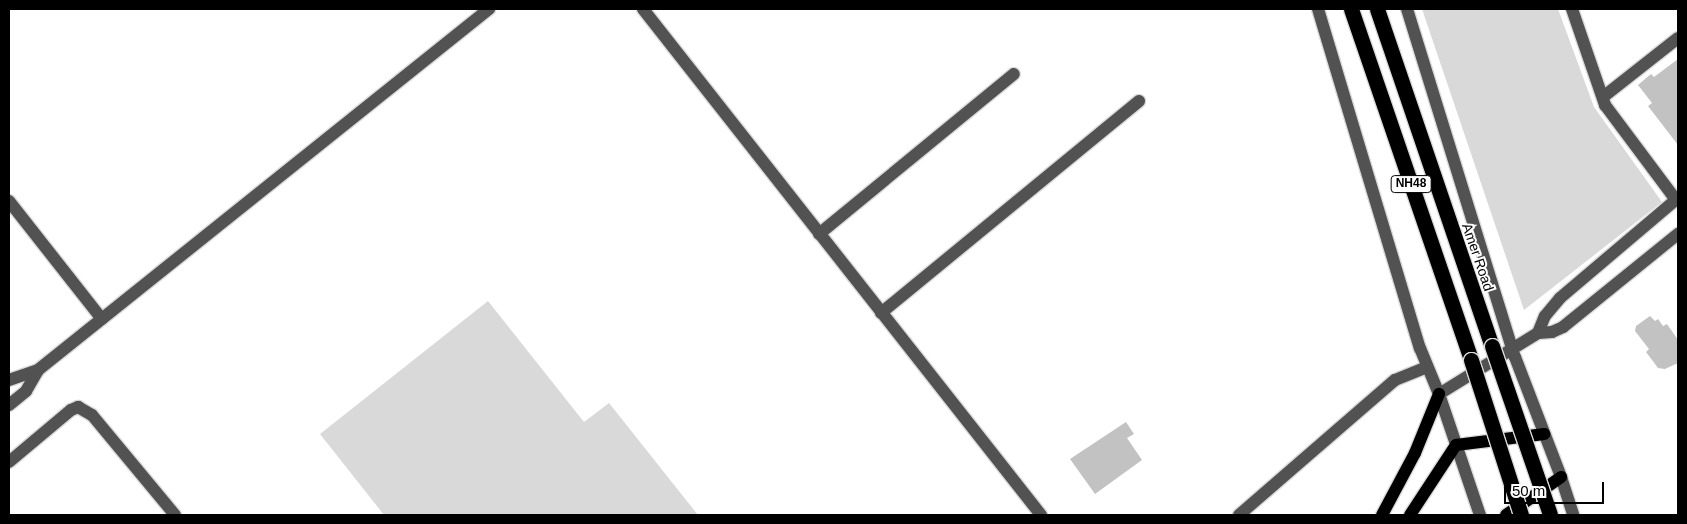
<!DOCTYPE html>
<html>
<head>
<meta charset="utf-8">
<style>
  body { margin:0 }
  #map { position:relative; width:1687px; height:524px; overflow:hidden; background:#fff; font-family:Arial,sans-serif }
  div>[style] { position:absolute }
  .green>* { inset:0; background:#d9d9d9 }
  .building>* { inset:0; background:#c2c2c2 }
  .roads { filter:drop-shadow(1px 0 #dbdbdb) drop-shadow(-1px 0 #dbdbdb) drop-shadow(0 1px #dbdbdb) drop-shadow(0 -1px #dbdbdb) }
  .minor>* { height:12px; margin:-6px; padding:0 6px; transform-origin:6px; border-radius:6px; background:#525252 }
  .major>* { height:12px; margin:-6px; padding:0 6px; transform-origin:6px; border-radius:6px; background:#000 }
  .highway>* { height:15px; margin:-7.5px; padding:0 7.5px; transform-origin:7.5px; border-radius:7.5px; background:#000 }
  .bridges { filter:drop-shadow(1px 0 #dbdbdb) drop-shadow(-1px 0 #dbdbdb) drop-shadow(0 1px #dbdbdb) drop-shadow(0 -1px #dbdbdb) }
  .highway-bridge>* { height:15px; margin:-7.5px; padding:0 7.5px; transform-origin:7.5px; border-radius:7.5px; background:#000 }
  span { translate:-50% -50%; white-space:nowrap; text-align:center; line-height:1.15; -webkit-text-stroke:4px #fff; paint-order:stroke }
  .shield-label span { padding:1px 4px; background:#fff; border:1px solid; border-radius:4px; -webkit-text-stroke-width:0 }
  .shield-label { font-size:12px; color:#000; font-weight:700 }
  .street-label { font-size:14px; color:#000 }
  .frame { position:absolute; inset:0; border:10px solid #000; pointer-events:none }
  .scale { position:absolute; left:1504px; top:482px; width:100px; height:22px; box-sizing:border-box; border:2px solid #000; border-top:0; padding-left:6px; font-size:15px; line-height:18px; white-space:nowrap; color:#000; -webkit-text-stroke:4px #fff; paint-order:stroke }
</style>
</head>
<body>
<div id="map">
  <div class="green">
    <div style="clip-path:polygon(1422px 9px,1558px 9px,1594px 107px,1662px 202px,1524px 310px)"></div>
    <div style="clip-path:polygon(488px 301px,584px 422px,609px 403px,698px 515px,384px 515px,320px 434px)"></div>
  </div>
  <div class="building">
    <div style="clip-path:polygon(1678px 59px,1678px 145px,1648px 106px,1652px 103px,1638px 85px,1651px 74px,1654px 77px)"></div>
    <div style="clip-path:polygon(1650px 316px,1655px 321px,1658px 319px,1663px 326px,1667px 324px,1678px 340px,1678px 363px,1665px 369px,1658px 368px,1646px 352px,1649px 349px,1635px 331px,1636px 326px)"></div>
    <div style="clip-path:polygon(1126px 422px,1134px 434px,1127px 438px,1142px 460px,1095px 494px,1070px 459px)"></div>
  </div>
  <div class="roads">
    <div class="minor">
      <div style="left:643px;top:9px;width:644px;rotate:51.81deg"></div>
      <div style="left:1318px;top:9px;width:354px;rotate:73.3deg"></div>
      <div style="left:1420px;top:348px;width:50px;rotate:67.6deg"></div>
      <div style="left:1439px;top:394px;width:128px;rotate:71.3deg"></div>
      <div style="left:1407px;top:9px;width:364px;rotate:72.8deg"></div>
      <div style="left:1515px;top:357px;width:129px;rotate:69deg"></div>
      <div style="left:1561px;top:477px;width:40px;rotate:72deg"></div>
      <div style="left:1572px;top:9px;width:102px;rotate:71deg"></div>
      <div style="left:1605px;top:105px;width:119px;rotate:53.2deg"></div>
      <div style="left:1603px;top:97px;width:95px;rotate:-38.2deg"></div>
      <div style="left:9px;top:201px;width:150px;rotate:51.8deg"></div>
      <div style="left:819px;top:234px;width:252px;rotate:-39.4deg"></div>
      <div style="left:881px;top:313px;width:334px;rotate:-39.4deg"></div>
      <div style="left:1538px;top:333px;width:18px;rotate:-68deg"></div>
      <div style="left:1545px;top:316px;width:23px;rotate:-50deg"></div>
      <div style="left:1560px;top:298px;width:155px;rotate:-40.3deg"></div>
      <div style="left:9px;top:380px;width:31px;rotate:-19deg"></div>
      <div style="left:38px;top:370px;width:578px;rotate:-38.68deg"></div>
      <div style="left:1439px;top:394px;width:116px;rotate:-31.6deg"></div>
      <div style="left:1538px;top:333px;width:14px;rotate:-4deg"></div>
      <div style="left:1552px;top:332px;width:12px;rotate:-24deg"></div>
      <div style="left:1563px;top:327px;width:148px;rotate:-39deg"></div>
      <div style="left:9px;top:405px;width:22px;rotate:-39deg"></div>
      <div style="left:26px;top:391px;width:24px;rotate:-60deg"></div>
      <div style="left:9px;top:462px;width:81px;rotate:-40deg"></div>
      <div style="left:71px;top:410px;width:8px;rotate:-23deg"></div>
      <div style="left:78px;top:407px;width:16px;rotate:30deg"></div>
      <div style="left:92px;top:415px;width:130px;rotate:50.3deg"></div>
      <div style="left:1239px;top:515px;width:206px;rotate:-40.9deg"></div>
      <div style="left:1395px;top:380px;width:35px;rotate:-22deg"></div>
    </div>
    <div class="major">
      <div style="left:1382px;top:515px;width:70px;rotate:-62deg"></div>
      <div style="left:1415px;top:453px;width:64px;rotate:-67.9deg"></div>
      <div style="left:1410px;top:515px;width:84px;rotate:-56.7deg"></div>
      <div style="left:1456px;top:445px;width:89px;rotate:-7.1deg"></div>
      <div style="left:1506px;top:515px;width:67px;rotate:-34.6deg"></div>
    </div>
    <div class="highway">
      <div style="left:1351px;top:9px;width:371px;rotate:71.1deg"></div>
      <div style="left:1377px;top:9px;width:356px;rotate:71.2deg"></div>
    </div>
  </div>
  <div class="bridges">
    <div class="highway-bridge">
      <div style="left:1492px;top:346px;width:178px;rotate:71deg"></div>
      <div style="left:1471px;top:360px;width:163px;rotate:72.1deg"></div>
    </div>
  </div>
  <div class="shield-label">
    <span style="left:1411px;top:184px">NH48</span>
  </div>
  <div class="street-label">
    <span style="left:1478px;top:257px;rotate:71deg">Amer Road</span>
  </div>
  <div class="frame"></div>
  <div class="scale">50 m</div>
</div>
</body>
</html>
